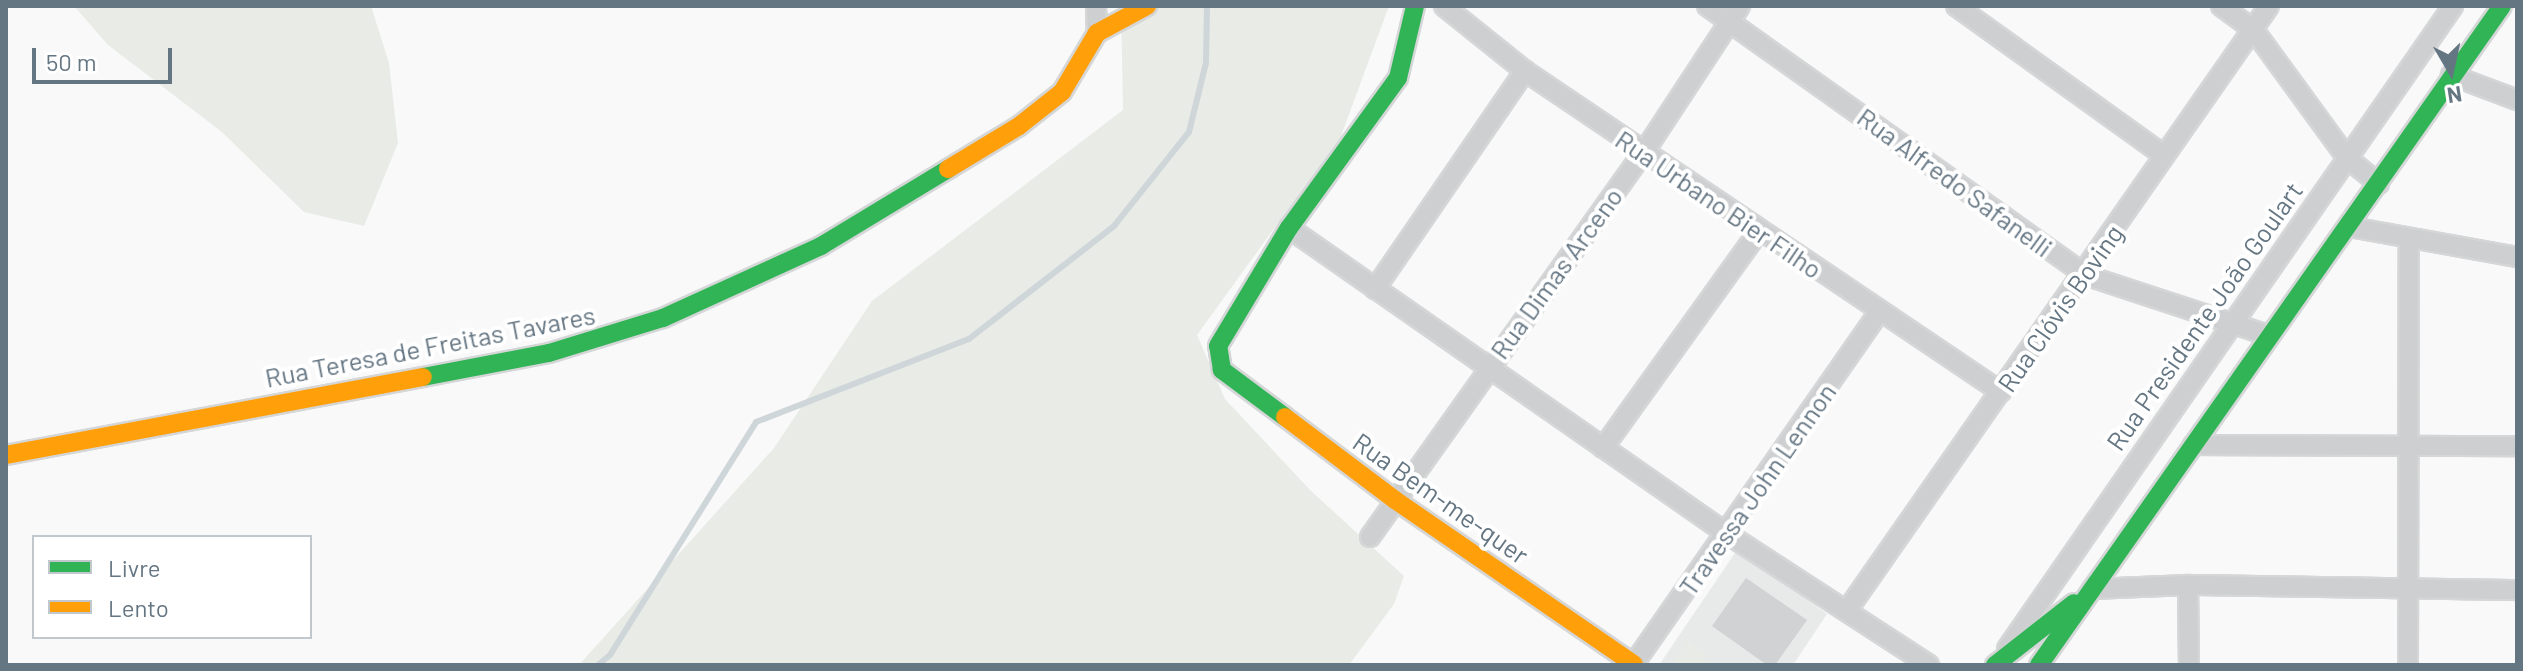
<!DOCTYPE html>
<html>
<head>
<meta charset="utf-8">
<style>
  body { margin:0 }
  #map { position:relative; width:2523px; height:671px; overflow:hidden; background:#f9f9f9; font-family:Barlow,sans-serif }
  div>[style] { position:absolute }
  .built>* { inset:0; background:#e8e9e9 }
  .green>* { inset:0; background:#e8ebe6 }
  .stream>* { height:6px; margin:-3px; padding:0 3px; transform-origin:3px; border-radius:3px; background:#ced6d9 }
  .building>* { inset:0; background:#d0d2d3 }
  .roads { filter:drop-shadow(2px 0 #d5d6d7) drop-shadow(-2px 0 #d5d6d7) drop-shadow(0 2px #d5d6d7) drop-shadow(0 -2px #d5d6d7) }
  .street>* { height:18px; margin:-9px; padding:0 9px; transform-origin:9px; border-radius:9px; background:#cecfd0 }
  .fast>* { height:18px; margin:-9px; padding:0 9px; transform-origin:9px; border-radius:9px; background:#30b455 }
  .slow>* { height:18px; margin:-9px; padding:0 9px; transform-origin:9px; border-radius:9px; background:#ff9f0a }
  span { translate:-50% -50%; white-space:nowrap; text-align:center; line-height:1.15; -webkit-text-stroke:8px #fff; paint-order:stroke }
  .street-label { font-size:26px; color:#657683 }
  .frame { position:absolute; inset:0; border:8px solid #657683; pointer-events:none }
  .legend { position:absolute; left:32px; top:535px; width:280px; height:104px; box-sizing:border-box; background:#fff; border:2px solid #c1c8cd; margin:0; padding:10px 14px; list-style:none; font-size:24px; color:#657683 }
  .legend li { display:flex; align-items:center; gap:16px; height:40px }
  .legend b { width:40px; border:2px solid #c1c8cd }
  .north { position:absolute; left:2411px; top:32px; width:80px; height:80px; -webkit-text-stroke:6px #fff; paint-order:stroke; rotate:171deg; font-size:22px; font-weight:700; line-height:32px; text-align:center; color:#657683 }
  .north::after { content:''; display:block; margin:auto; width:28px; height:36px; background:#657683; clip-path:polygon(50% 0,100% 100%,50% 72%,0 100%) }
  .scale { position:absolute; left:32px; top:48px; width:140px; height:36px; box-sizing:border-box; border:4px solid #657683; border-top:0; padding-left:10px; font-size:24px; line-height:28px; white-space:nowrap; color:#657683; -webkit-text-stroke:6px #fff; paint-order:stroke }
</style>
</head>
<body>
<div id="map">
  <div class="built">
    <div style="clip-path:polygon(1737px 550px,1827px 614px,1793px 665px,1659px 665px)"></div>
  </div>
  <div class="green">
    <div style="clip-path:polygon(74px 6px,371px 6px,389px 63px,398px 143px,364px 226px,304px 212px,222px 132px,108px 45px)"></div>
    <div style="clip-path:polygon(1121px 6px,1389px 6px,1341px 136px,1197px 335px,1225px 399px,1311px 491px,1404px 576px,1394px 604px,1349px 665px,579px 665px,774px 448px,872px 301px,1123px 110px)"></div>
    <div style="clip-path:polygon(1688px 641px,1708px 655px,1701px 665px,1672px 665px)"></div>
  </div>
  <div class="stream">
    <div style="left:598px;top:665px;width:16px;rotate:-40deg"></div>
    <div style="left:610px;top:655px;width:275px;rotate:-57.9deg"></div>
    <div style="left:756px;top:422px;width:229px;rotate:-21.3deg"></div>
    <div style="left:969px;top:339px;width:184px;rotate:-37.9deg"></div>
    <div style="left:1114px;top:226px;width:120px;rotate:-51.4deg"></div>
    <div style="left:1189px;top:132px;width:71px;rotate:-76.2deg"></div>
    <div style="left:1206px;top:63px;width:57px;rotate:-89deg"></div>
  </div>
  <div class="building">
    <div style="clip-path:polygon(1746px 578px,1807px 620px,1775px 665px,1767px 665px,1712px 626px)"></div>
  </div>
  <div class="roads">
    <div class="street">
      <div style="left:1096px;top:6px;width:27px;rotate:88deg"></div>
      <div style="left:1444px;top:6px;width:104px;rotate:38.7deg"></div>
      <div style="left:1525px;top:71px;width:574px;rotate:33.99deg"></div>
      <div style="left:1707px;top:6px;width:464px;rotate:35.4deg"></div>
      <div style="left:2085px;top:275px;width:193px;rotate:18.2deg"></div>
      <div style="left:1956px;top:6px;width:255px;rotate:35.7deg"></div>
      <div style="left:2221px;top:6px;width:39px;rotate:36deg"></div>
      <div style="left:2253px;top:29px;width:160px;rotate:53.9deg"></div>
      <div style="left:2347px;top:158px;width:41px;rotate:39.1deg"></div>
      <div style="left:2451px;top:75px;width:71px;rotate:20.7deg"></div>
      <div style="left:2350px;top:227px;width:170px;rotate:10.2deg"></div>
      <div style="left:1289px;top:228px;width:533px;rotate:34.91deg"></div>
      <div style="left:1726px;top:533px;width:242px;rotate:33deg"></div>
      <div style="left:1375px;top:289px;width:265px;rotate:-55.5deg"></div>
      <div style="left:2193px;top:445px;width:324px;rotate:0.2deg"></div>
      <div style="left:1603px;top:448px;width:267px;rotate:-54.3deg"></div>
      <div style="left:1370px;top:537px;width:473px;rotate:-54.6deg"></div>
      <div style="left:1644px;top:152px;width:175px;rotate:-56.7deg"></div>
      <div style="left:2188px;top:585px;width:80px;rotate:89.3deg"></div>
      <div style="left:2092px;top:589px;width:96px;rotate:-2.4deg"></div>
      <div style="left:2188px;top:585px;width:329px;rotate:0.9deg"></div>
      <div style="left:1848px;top:609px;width:735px;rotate:-55.08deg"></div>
      <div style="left:2007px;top:649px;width:783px;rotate:-55.25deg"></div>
      <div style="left:1633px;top:665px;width:430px;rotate:-55.1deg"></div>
      <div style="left:2408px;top:665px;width:425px;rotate:-89.9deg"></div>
    </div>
    <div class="fast">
      <div style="left:423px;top:377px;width:128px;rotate:-10.8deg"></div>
      <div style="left:549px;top:353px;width:119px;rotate:-17.1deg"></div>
      <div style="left:663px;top:318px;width:174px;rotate:-24.5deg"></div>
      <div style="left:821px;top:246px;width:149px;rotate:-31.2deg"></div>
      <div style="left:1285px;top:417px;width:79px;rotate:-143.3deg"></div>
      <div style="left:1222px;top:370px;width:24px;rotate:-99deg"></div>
      <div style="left:1218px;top:346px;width:138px;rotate:-59deg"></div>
      <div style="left:1289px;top:228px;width:185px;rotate:-54deg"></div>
      <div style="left:1398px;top:78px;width:74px;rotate:-76.7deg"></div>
      <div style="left:1995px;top:665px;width:100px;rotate:-38.1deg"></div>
      <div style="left:2039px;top:665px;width:805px;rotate:-54.91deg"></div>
    </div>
    <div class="slow">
      <div style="left:948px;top:169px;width:83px;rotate:-31.2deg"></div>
      <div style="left:1019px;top:126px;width:55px;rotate:-38.3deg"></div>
      <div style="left:1062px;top:92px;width:69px;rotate:-59.3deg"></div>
      <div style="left:1097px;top:33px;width:57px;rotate:-28.4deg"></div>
      <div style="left:1285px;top:417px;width:138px;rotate:37deg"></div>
      <div style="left:1395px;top:500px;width:290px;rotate:34.5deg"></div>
      <div style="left:6px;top:455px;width:424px;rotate:-10.6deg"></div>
    </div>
  </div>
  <div class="street-label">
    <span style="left:1955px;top:182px;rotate:36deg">Rua Alfredo Safanelli</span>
    <span style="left:1719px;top:204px;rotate:34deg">Rua Urbano Bier Filho</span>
    <span style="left:1556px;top:273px;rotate:-54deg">Rua Dimas Arceno</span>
    <span style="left:2060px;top:308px;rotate:-55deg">Rua Clóvis Boving</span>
    <span style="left:2204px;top:316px;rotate:-55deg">Rua Presidente João Goulart</span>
    <span style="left:430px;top:346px;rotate:-11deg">Rua Teresa de Freitas Tavares</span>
    <span style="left:1757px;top:489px;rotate:-55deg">Travessa John Lennon</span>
    <span style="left:1441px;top:498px;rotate:35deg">Rua Bem-me-quer</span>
  </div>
  <div class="frame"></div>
  <ul class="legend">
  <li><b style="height:10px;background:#30b455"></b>Livre</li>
  <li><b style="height:10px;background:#ff9f0a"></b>Lento</li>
  </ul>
  <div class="north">N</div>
  <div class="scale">50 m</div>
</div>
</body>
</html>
